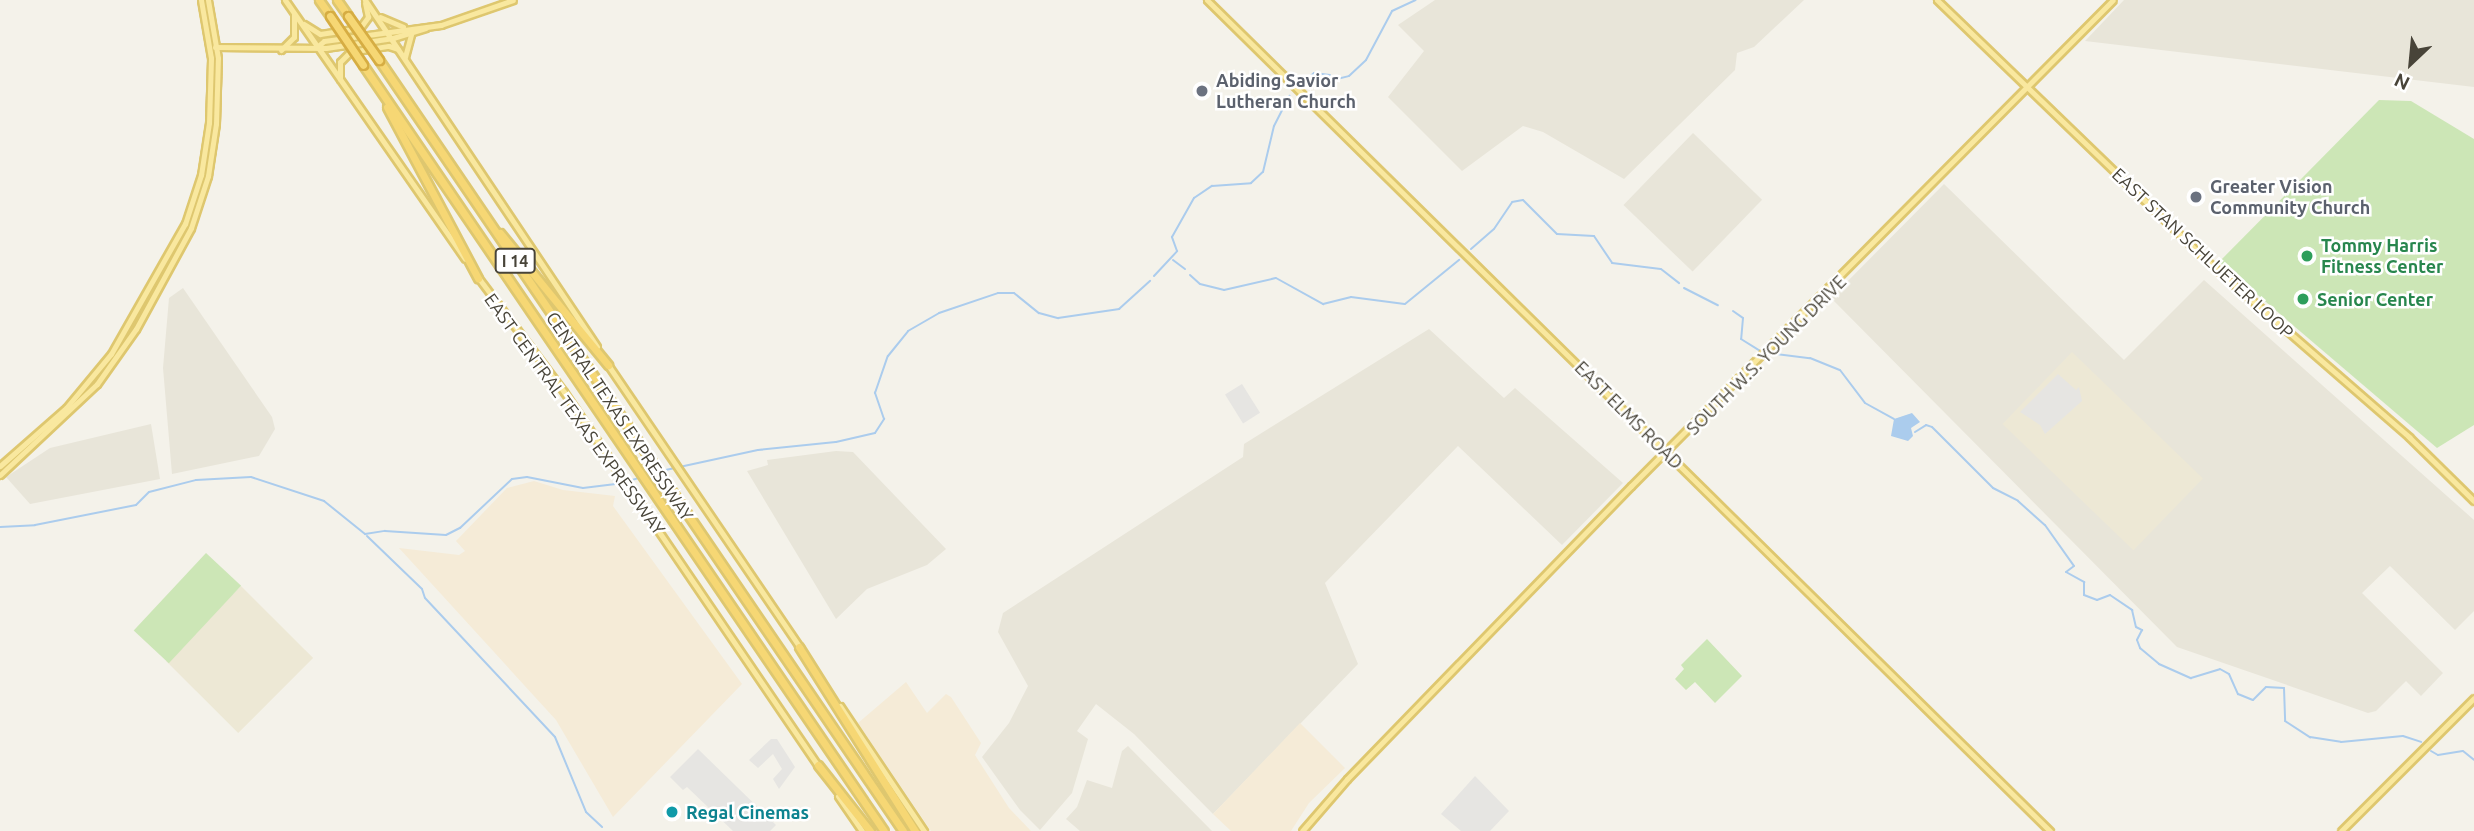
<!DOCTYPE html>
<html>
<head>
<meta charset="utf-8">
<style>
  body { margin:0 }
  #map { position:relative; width:2474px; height:831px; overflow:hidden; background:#f4f2ea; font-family:Ubuntu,sans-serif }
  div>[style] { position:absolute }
  .residential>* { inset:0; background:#e8e5d9; transform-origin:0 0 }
  .commercial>* { inset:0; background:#f5ebd7 }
  .education>* { inset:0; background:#ede8d5; transform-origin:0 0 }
  .green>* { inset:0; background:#cce6b6; transform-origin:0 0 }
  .parking>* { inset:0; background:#e6e5e2; transform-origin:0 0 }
  .water>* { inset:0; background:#abcced }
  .stream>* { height:2px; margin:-1px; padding:0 1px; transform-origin:1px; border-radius:1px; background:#abcced }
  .roads { filter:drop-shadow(2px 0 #dec76f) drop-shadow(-2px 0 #dec76f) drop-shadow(0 2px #dec76f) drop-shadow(0 -2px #dec76f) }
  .major>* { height:5px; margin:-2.5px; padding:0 2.5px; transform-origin:2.5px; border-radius:2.5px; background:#f9e89f }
  .highway>* { height:7px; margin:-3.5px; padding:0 3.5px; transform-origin:3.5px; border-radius:3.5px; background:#f6d774 }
  .bridges { filter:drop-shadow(2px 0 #d6ad43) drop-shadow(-2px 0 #d6ad43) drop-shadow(0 2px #d6ad43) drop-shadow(0 -2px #d6ad43) }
  .highway-bridge>* { height:7px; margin:-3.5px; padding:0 3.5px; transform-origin:3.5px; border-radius:3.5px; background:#f6d774 }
  .dots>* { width:19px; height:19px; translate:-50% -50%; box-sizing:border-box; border:4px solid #fff; border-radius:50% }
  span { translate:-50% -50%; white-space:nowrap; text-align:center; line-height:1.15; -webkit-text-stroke:5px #fff; paint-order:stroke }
  .shield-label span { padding:2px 5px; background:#fff; border:2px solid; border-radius:5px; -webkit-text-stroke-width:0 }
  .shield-label { font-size:16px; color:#484439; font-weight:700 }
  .worship-label { font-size:18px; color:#5b616d; font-weight:700 }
  .left { translate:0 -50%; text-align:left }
  .leisure-label { font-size:18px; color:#27864d; font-weight:700 }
  .street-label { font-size:18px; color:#484439 }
  .culture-label { font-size:18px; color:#0d838f; font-weight:700 }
  .north { position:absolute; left:2376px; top:28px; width:70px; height:70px; -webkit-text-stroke:5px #fff; paint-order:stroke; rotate:206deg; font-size:19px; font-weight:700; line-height:28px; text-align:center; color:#484439 }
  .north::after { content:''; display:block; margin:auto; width:24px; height:32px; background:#484439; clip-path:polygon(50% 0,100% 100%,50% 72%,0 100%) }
</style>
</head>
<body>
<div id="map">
  <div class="residential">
    <div style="clip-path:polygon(1435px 0,1804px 0,1754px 47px,1737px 53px,1735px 70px,1624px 179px,1543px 132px,1523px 126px,1462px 171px,1388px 97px,1424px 51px,1398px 25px)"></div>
    <div style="clip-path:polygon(2124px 0,2474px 0,2474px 87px,2085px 41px)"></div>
    <div style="left:1693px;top:133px;width:96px;height:100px;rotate:44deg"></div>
    <div style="clip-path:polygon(1944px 184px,2124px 360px,2204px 280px,2474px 520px,2474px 611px,2455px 630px,2390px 566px,2362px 593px,2443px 673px,2421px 696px,2406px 681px,2376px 711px,2368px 713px,2177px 647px,1831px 298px)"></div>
    <div style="clip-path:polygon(183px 288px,272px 417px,275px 429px,259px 456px,172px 474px,163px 368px,169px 298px)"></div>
    <div style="clip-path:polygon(1429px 329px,1504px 398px,1515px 388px,1623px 483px,1562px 545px,1458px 446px,1325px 583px,1358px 664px,1213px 814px,1134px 734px,1096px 704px,1077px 731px,1088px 739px,1072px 793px,1040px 830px,1020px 810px,982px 757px,1009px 723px,1028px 686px,998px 632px,1003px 613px,1243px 457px,1244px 444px)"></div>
    <div style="clip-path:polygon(151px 424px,160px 479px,30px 504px,6px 477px,50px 448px)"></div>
    <div style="clip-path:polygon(836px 451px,853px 452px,946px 549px,927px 565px,867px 589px,836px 619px,747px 471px,768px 465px,767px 460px)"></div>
    <div style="clip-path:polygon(1128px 746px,1212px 831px,1080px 831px,1066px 819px,1077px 807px,1087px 780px,1112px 788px,1122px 751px)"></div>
  </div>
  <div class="commercial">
    <div style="clip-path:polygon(534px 481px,563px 490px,615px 496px,613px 506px,742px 684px,613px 817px,556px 720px,399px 548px,459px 555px,465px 551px,456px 541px,507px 488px)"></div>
    <div style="clip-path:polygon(906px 682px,927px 713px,946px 694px,951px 697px,981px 743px,975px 755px,1009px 808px,1031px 831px,931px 831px,858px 723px)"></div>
    <div style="clip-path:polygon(1300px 723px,1345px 768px,1309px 803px,1291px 831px,1231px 831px,1213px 814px)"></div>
  </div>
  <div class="education">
    <div style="left:2072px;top:352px;width:182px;height:100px;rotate:44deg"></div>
    <div style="left:241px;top:586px;width:102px;height:106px;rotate:45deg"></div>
  </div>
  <div class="green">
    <div style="clip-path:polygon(2379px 100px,2411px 101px,2474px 139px,2474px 425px,2437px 448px,2219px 262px)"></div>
    <div style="left:206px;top:553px;width:48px;height:106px;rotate:43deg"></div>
    <div style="clip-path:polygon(1707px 639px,1742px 676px,1715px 703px,1695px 682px,1686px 690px,1675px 679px,1684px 669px,1681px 665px)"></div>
  </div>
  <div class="parking">
    <div style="clip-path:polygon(2058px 374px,2076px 390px,2079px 387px,2082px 401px,2045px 434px,2040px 425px,2020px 412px)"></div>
    <div style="left:1242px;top:384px;width:34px;height:20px;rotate:58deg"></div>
    <div style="clip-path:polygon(771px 739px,777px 739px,795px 767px,779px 789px,773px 779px,782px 769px,773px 754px,758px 768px,749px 760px)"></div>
    <div style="clip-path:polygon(698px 749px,776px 825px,770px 831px,733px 831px,687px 787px,683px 790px,670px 777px)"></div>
    <div style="clip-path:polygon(1475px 776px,1509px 811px,1490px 831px,1461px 831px,1441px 814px)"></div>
  </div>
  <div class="water">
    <div style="clip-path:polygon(1912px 413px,1920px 422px,1911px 428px,1913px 436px,1908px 441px,1891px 436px,1894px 419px)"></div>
  </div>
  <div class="stream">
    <div style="left:1337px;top:79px;width:12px;rotate:-14deg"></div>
    <div style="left:1349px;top:76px;width:23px;rotate:-43deg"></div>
    <div style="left:1366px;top:60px;width:55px;rotate:-62deg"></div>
    <div style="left:1392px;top:11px;width:26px;rotate:-25deg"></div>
    <div style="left:1301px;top:84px;width:17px;rotate:-40deg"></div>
    <div style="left:1314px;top:73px;width:16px;rotate:7deg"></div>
    <div style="left:1471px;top:249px;width:30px;rotate:-41deg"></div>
    <div style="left:1494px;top:229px;width:32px;rotate:-56deg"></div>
    <div style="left:1512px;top:202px;width:11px;rotate:-10deg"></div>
    <div style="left:1523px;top:200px;width:48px;rotate:45deg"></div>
    <div style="left:1557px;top:234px;width:37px;rotate:3deg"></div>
    <div style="left:1594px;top:236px;width:32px;rotate:56deg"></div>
    <div style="left:1612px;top:263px;width:49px;rotate:7deg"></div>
    <div style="left:1661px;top:269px;width:23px;rotate:38deg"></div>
    <div style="left:1173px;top:260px;width:15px;rotate:37deg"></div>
    <div style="left:1190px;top:275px;width:13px;rotate:42deg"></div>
    <div style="left:1200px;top:284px;width:25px;rotate:14deg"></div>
    <div style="left:1224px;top:290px;width:53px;rotate:-13deg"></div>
    <div style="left:1276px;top:278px;width:54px;rotate:29deg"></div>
    <div style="left:1323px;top:304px;width:29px;rotate:-14deg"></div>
    <div style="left:1351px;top:297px;width:54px;rotate:7.4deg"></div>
    <div style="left:1405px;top:304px;width:70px;rotate:-39.2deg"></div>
    <div style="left:1154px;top:276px;width:34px;rotate:-47deg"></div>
    <div style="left:1177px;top:251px;width:15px;rotate:-110deg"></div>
    <div style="left:1172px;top:237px;width:45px;rotate:-60.6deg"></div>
    <div style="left:1194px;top:198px;width:22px;rotate:-34deg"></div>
    <div style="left:1212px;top:186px;width:39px;rotate:-4deg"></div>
    <div style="left:1251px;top:183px;width:16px;rotate:-43deg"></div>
    <div style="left:1263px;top:172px;width:47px;rotate:-76.6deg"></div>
    <div style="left:1274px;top:126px;width:34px;rotate:-63deg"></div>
    <div style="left:1684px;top:288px;width:38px;rotate:27deg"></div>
    <div style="left:1733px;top:311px;width:12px;rotate:35deg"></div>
    <div style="left:1743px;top:318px;width:21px;rotate:95deg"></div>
    <div style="left:1741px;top:339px;width:22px;rotate:32deg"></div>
    <div style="left:1776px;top:354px;width:34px;rotate:7deg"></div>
    <div style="left:1810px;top:358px;width:32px;rotate:22deg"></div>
    <div style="left:1840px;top:370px;width:41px;rotate:52.9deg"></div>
    <div style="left:1865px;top:403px;width:33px;rotate:29deg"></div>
    <div style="left:1915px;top:432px;width:13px;rotate:-32deg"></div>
    <div style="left:1926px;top:425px;width:6px;rotate:18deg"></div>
    <div style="left:1932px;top:427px;width:86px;rotate:45deg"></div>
    <div style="left:1993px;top:488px;width:28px;rotate:27deg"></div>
    <div style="left:2018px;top:501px;width:36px;rotate:42deg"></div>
    <div style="left:2045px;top:525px;width:50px;rotate:54.7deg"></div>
    <div style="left:2074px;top:566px;width:10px;rotate:143deg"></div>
    <div style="left:2066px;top:572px;width:21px;rotate:29deg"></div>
    <div style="left:2084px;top:582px;width:13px;rotate:90deg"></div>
    <div style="left:2084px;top:595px;width:14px;rotate:21deg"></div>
    <div style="left:2097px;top:600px;width:14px;rotate:-21deg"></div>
    <div style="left:2110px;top:595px;width:27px;rotate:34deg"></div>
    <div style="left:2132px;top:610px;width:17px;rotate:77deg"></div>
    <div style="left:2136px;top:627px;width:7px;rotate:27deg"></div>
    <div style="left:2142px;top:630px;width:11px;rotate:117deg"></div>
    <div style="left:2137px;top:640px;width:9px;rotate:69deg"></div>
    <div style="left:2140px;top:648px;width:25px;rotate:40deg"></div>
    <div style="left:2159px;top:664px;width:35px;rotate:24deg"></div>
    <div style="left:2191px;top:678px;width:30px;rotate:-17deg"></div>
    <div style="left:2220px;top:669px;width:10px;rotate:29deg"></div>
    <div style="left:2229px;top:674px;width:22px;rotate:66deg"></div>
    <div style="left:2238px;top:694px;width:16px;rotate:22deg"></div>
    <div style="left:2253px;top:700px;width:18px;rotate:-45deg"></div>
    <div style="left:2266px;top:687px;width:18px;rotate:3deg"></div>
    <div style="left:2284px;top:688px;width:33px;rotate:88deg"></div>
    <div style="left:2285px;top:721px;width:30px;rotate:33deg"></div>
    <div style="left:2310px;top:737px;width:31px;rotate:9deg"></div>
    <div style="left:2341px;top:742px;width:62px;rotate:-5.5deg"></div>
    <div style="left:2403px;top:736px;width:19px;rotate:18deg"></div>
    <div style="left:661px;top:471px;width:99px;rotate:-12.2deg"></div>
    <div style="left:758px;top:450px;width:78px;rotate:-5.9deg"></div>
    <div style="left:836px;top:442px;width:40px;rotate:-13deg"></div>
    <div style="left:875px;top:433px;width:17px;rotate:-57deg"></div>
    <div style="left:884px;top:419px;width:28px;rotate:-109deg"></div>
    <div style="left:875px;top:393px;width:39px;rotate:-71deg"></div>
    <div style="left:888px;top:356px;width:32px;rotate:-51deg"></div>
    <div style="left:908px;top:331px;width:36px;rotate:-30deg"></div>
    <div style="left:939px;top:313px;width:62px;rotate:-18.7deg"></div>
    <div style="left:998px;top:293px;width:16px"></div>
    <div style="left:1014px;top:293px;width:32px;rotate:39deg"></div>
    <div style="left:1039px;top:313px;width:20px;rotate:15deg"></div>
    <div style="left:1058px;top:318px;width:62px;rotate:-8.4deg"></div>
    <div style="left:1119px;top:309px;width:42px;rotate:-42.1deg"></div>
    <div style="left:645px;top:476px;width:11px;rotate:-15deg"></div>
    <div style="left:628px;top:481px;width:11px;rotate:-15deg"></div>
    <div style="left:0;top:527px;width:35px;rotate:-3deg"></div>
    <div style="left:35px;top:525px;width:103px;rotate:-11.2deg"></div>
    <div style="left:136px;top:505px;width:18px;rotate:-45deg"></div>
    <div style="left:149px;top:492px;width:49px;rotate:-14.3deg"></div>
    <div style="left:196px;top:480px;width:55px;rotate:-3.1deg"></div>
    <div style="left:251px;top:477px;width:77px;rotate:18.2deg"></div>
    <div style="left:324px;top:501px;width:53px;rotate:38.8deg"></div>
    <div style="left:365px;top:534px;width:20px;rotate:-9deg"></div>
    <div style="left:385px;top:531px;width:61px;rotate:3.8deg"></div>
    <div style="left:446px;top:535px;width:16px;rotate:-27deg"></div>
    <div style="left:460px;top:528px;width:71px;rotate:-43.3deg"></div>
    <div style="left:512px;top:479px;width:15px;rotate:-8deg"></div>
    <div style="left:527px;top:477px;width:57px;rotate:11.1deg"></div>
    <div style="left:583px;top:488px;width:39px;rotate:-7deg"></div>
    <div style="left:367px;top:536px;width:76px;rotate:43.9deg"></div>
    <div style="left:422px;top:589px;width:9px;rotate:72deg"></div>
    <div style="left:425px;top:598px;width:190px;rotate:46.9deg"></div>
    <div style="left:555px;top:737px;width:81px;rotate:67.5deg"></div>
    <div style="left:586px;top:812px;width:22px;rotate:43deg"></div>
    <div style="left:2431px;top:751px;width:8px;rotate:30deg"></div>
    <div style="left:2438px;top:755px;width:25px;rotate:-9deg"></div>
    <div style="left:2463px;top:751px;width:14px;rotate:39deg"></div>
  </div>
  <div class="roads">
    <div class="major">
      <div style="left:285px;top:0;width:315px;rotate:55.2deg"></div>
      <div style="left:365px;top:0;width:417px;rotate:56.2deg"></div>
      <div style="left:1207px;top:0;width:1184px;rotate:44.59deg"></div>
      <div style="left:1937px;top:0;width:377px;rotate:44deg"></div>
      <div style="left:2208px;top:262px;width:267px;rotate:41deg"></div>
      <div style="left:2409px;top:437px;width:91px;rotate:44.6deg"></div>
      <div style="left:380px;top:17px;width:25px;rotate:23deg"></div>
      <div style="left:304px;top:24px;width:19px;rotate:32deg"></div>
      <div style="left:320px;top:34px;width:40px;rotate:-8.5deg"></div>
      <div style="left:360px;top:28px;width:14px;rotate:-54deg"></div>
      <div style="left:368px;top:17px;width:14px;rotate:-102deg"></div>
      <div style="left:215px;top:47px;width:111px;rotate:0.5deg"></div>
      <div style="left:326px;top:48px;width:68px;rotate:-8.5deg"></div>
      <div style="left:393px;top:38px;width:34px;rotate:-17deg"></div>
      <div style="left:317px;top:47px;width:9px;rotate:-41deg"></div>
      <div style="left:324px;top:41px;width:118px;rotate:-7.8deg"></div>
      <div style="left:441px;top:25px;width:76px;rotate:-19.1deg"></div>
      <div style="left:281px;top:50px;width:18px;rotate:-45deg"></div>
      <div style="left:294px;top:37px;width:23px;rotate:-90deg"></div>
      <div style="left:405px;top:57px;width:24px;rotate:-75deg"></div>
      <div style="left:340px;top:79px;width:17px;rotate:-90deg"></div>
      <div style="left:340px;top:62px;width:14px;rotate:-45deg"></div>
      <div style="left:350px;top:52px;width:39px;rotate:-9deg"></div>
      <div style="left:389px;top:46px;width:9px;rotate:18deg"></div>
      <div style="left:477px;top:276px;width:145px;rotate:53.1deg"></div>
      <div style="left:564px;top:392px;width:453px;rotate:55.8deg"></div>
      <div style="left:608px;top:365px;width:343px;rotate:55.8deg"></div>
      <div style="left:0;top:466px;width:88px;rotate:-41.3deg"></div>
      <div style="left:66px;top:408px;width:70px;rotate:-50.2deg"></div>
      <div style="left:111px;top:354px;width:150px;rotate:-60.4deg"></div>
      <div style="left:185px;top:224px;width:52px;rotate:-71.9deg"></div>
      <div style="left:201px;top:175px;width:53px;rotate:-81.3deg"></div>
      <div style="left:209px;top:123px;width:65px;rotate:-88.2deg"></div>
      <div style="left:211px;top:58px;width:59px;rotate:-99.8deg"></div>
      <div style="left:0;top:475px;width:133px;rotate:-43.2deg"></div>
      <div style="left:97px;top:384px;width:67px;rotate:-54.7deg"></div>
      <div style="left:136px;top:329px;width:115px;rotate:-61.4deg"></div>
      <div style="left:191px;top:228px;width:55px;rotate:-71.9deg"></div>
      <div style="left:208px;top:176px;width:53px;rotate:-81.3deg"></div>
      <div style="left:216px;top:124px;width:66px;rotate:-88.3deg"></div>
      <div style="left:218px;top:58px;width:59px;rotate:-99.8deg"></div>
      <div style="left:840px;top:706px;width:151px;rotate:56.1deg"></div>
      <div style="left:838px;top:796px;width:42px;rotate:55.6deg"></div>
      <div style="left:1302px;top:831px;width:69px;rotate:-49.1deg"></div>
      <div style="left:1347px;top:779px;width:408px;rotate:-45.9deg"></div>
      <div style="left:1631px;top:486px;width:684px;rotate:-45.24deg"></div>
      <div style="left:2341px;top:831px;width:188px;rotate:-45deg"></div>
    </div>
    <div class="highway">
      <div style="left:319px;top:0;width:19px;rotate:55deg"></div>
      <div style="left:337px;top:0;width:19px;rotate:55deg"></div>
      <div style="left:379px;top:60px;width:932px;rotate:55.8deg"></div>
      <div style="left:363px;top:65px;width:926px;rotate:55.78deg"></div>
      <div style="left:387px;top:107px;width:194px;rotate:62deg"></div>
      <div style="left:500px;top:233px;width:171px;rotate:50.7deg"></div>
      <div style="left:799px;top:647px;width:218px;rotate:57.8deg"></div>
      <div style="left:818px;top:765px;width:84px;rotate:51.8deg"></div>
    </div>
  </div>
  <div class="bridges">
    <div class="highway-bridge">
      <div style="left:330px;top:16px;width:59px;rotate:56deg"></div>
      <div style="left:348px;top:16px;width:54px;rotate:54.8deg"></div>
    </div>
  </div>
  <div class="dots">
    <div style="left:1202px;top:91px;background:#6b7280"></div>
    <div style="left:2196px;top:197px;background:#6b7280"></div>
    <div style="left:2307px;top:256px;background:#2e9e5b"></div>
    <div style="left:2303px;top:299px;background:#2e9e5b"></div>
    <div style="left:672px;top:812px;background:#0f9aa8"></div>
  </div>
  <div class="shield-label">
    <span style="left:515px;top:261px">I 14</span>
  </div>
  <div class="worship-label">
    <span class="left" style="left:1216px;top:91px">Abiding Savior<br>Lutheran Church</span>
    <span class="left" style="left:2210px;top:197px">Greater Vision<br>Community Church</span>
  </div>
  <div class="leisure-label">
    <span class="left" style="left:2321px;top:256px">Tommy Harris<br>Fitness Center</span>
    <span class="left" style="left:2317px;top:299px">Senior Center</span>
  </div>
  <div class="street-label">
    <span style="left:2203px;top:253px;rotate:43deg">EAST STAN SCHLUETER LOOP</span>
    <span style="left:1766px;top:355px;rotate:-45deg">SOUTH W.S. YOUNG DRIVE</span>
    <span style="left:575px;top:414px;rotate:54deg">EAST CENTRAL TEXAS EXPRESSWAY</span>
    <span style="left:1629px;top:415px;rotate:45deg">EAST ELMS ROAD</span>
    <span style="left:620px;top:416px;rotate:56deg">CENTRAL TEXAS EXPRESSWAY</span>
  </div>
  <div class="culture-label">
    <span class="left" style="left:686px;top:812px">Regal Cinemas</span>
  </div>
  <div class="north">N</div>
</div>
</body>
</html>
